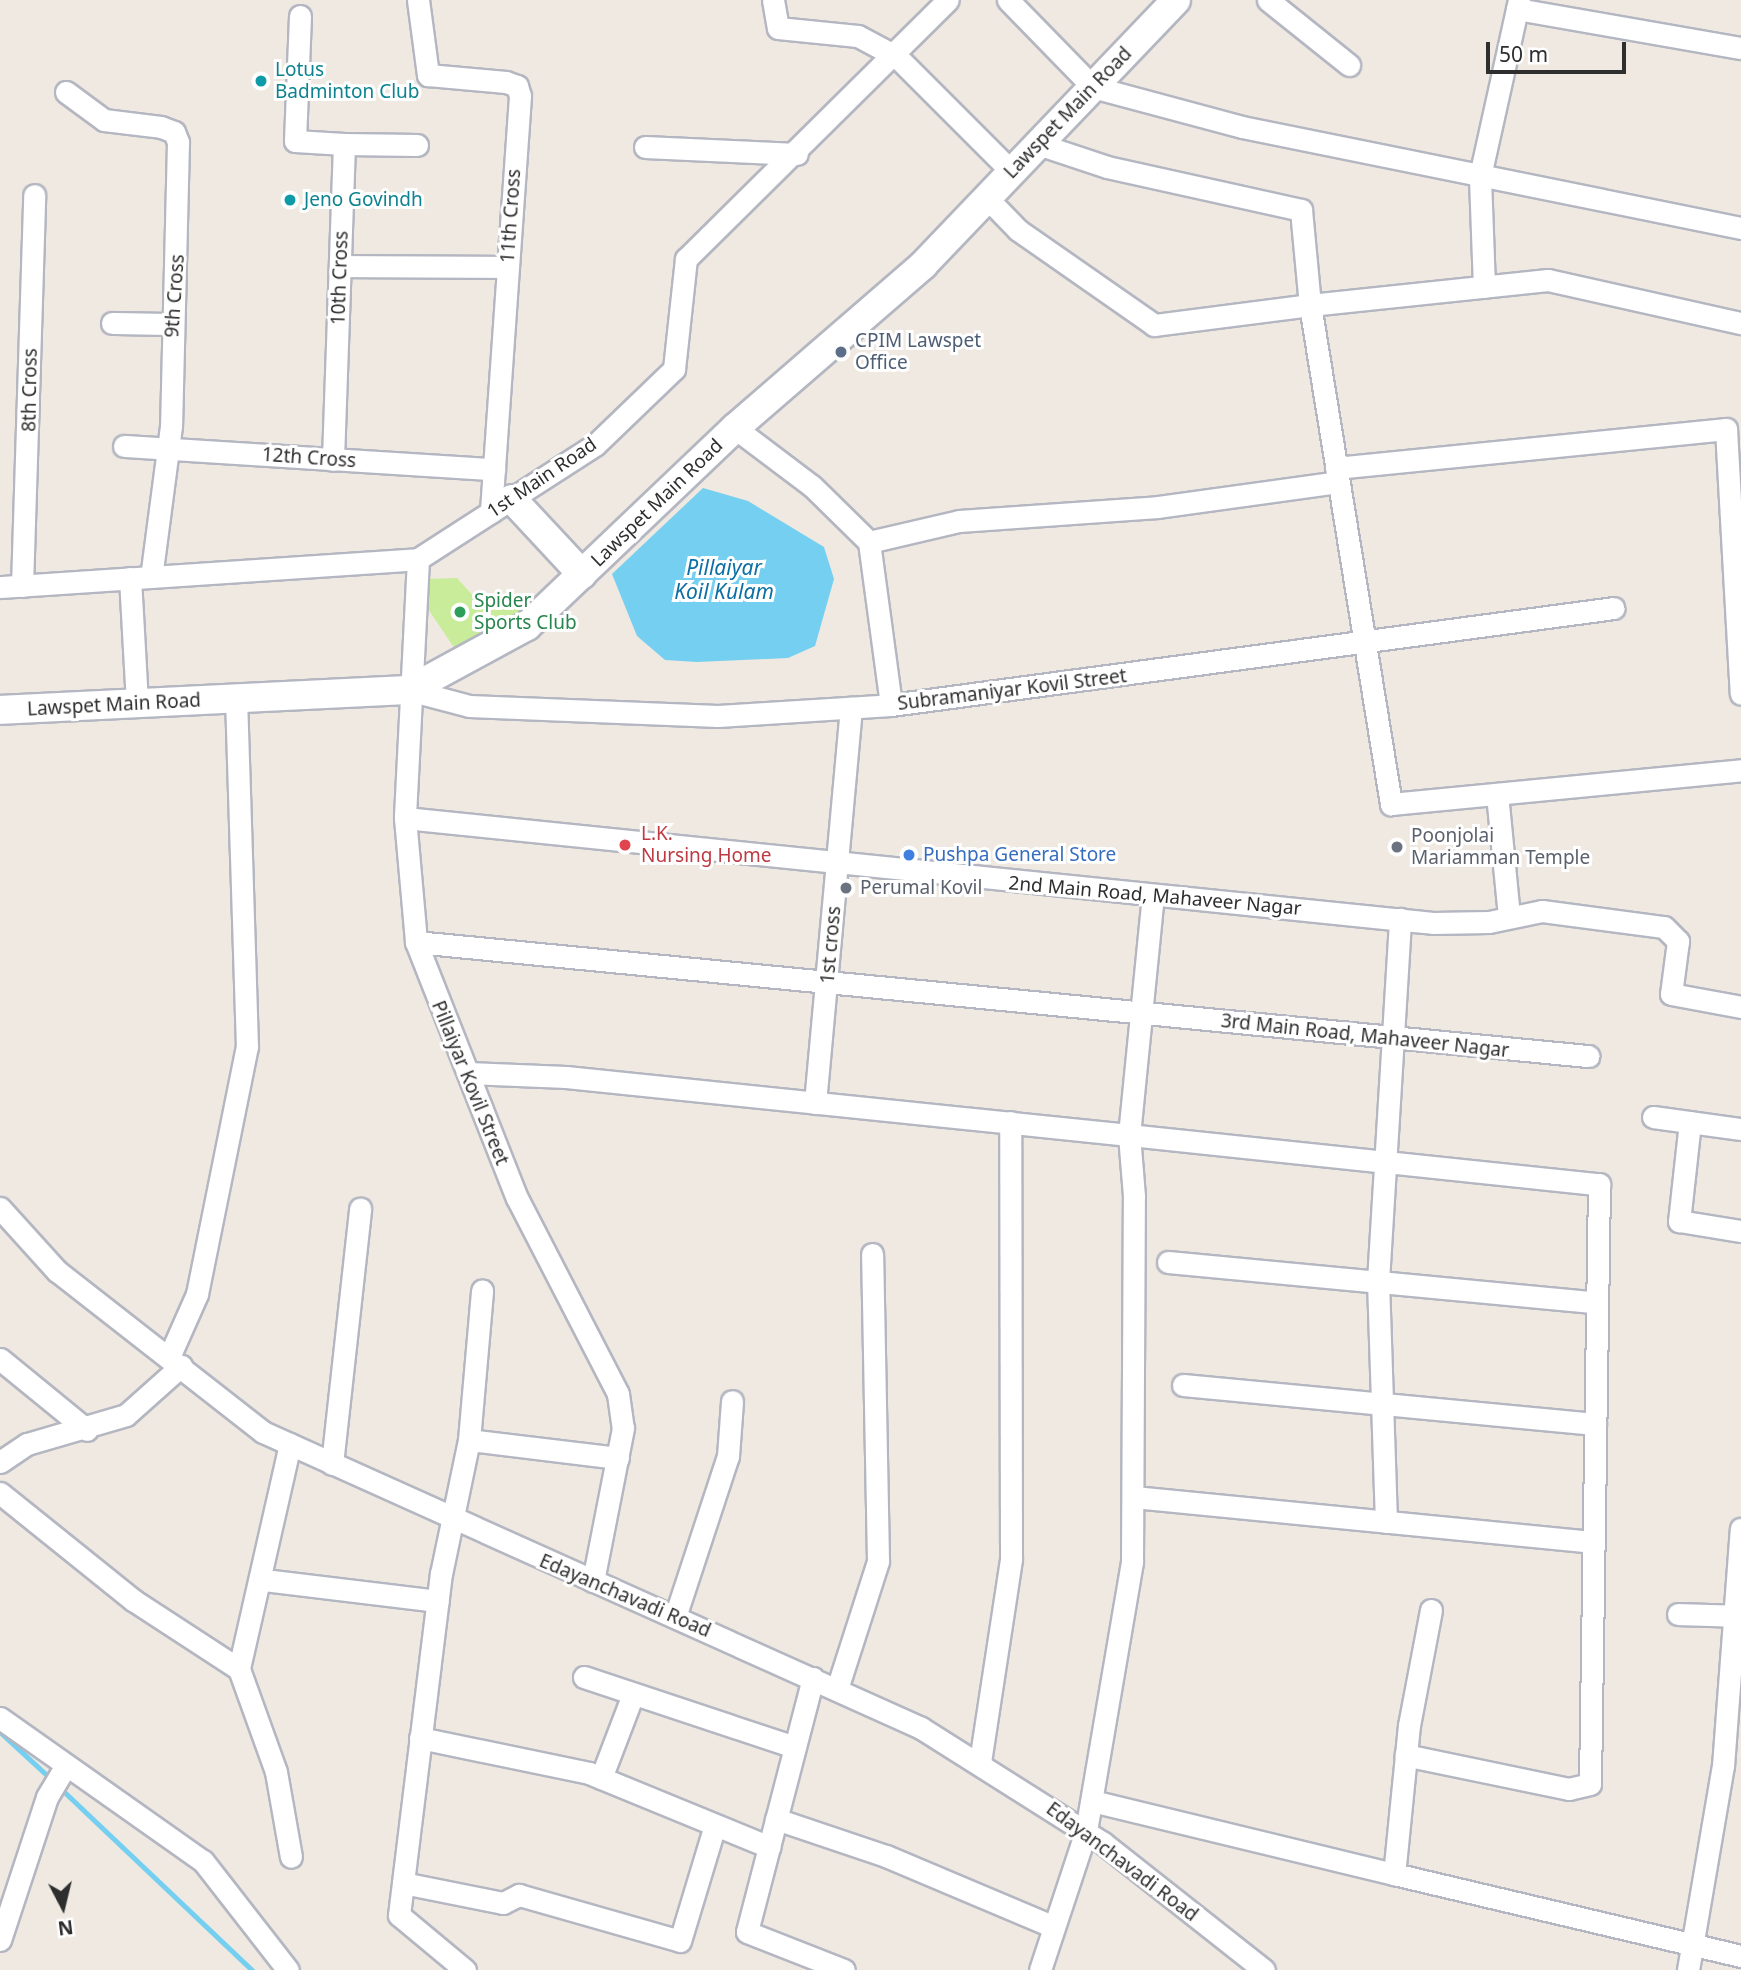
<!DOCTYPE html>
<html>
<head>
<meta charset="utf-8">
<style>
  body { margin:0 }
  #map { position:relative; width:1741px; height:1970px; overflow:hidden; background:#efe9e1; font-family:"Noto Sans",sans-serif }
  div>[style] { position:absolute }
  .pitch>* { inset:0; background:#c9ec9a }
  .water>* { inset:0; background:#75cff0 }
  .stream>* { height:5px; margin:-2.5px; padding:0 2.5px; transform-origin:2.5px; border-radius:2.5px; background:#75cff0 }
  .roads { filter:drop-shadow(2px 0 #b4b7c1) drop-shadow(-2px 0 #b4b7c1) drop-shadow(0 2px #b4b7c1) drop-shadow(0 -2px #b4b7c1) }
  .street>* { height:21px; margin:-10.5px; padding:0 10.5px; transform-origin:10.5px; border-radius:10.5px; background:#fff }
  .secondary>* { height:28px; margin:-14px; padding:0 14px; transform-origin:14px; border-radius:14px; background:#fff }
  .dots>* { width:19px; height:19px; translate:-50% -50%; box-sizing:border-box; border:4px solid #fff; border-radius:50% }
  span { translate:-50% -50%; white-space:nowrap; text-align:center; line-height:1.15; -webkit-text-stroke:6px #fff; paint-order:stroke }
  .culture-label { font-size:19px; color:#0d838f }
  .left { translate:0 -50%; text-align:left }
  .street-label { font-size:19px; color:#2e2e2e }
  .service-label { font-size:19px; color:#4e5e75 }
  .leisure-label { font-size:19px; color:#27864d }
  .health-label { font-size:19px; color:#be3a42 }
  .worship-label { font-size:19px; color:#5b616d }
  .shop-label { font-size:19px; color:#366cbe }
  .water-label { font-size:21px; color:#0d6fa3; font-style:italic }
  .north { position:absolute; left:28px; top:1872px; width:70px; height:70px; -webkit-text-stroke:5px #fff; paint-order:stroke; rotate:173deg; font-size:19px; font-weight:700; line-height:28px; text-align:center; color:#2e2e2e }
  .north::after { content:''; display:block; margin:auto; width:24px; height:32px; background:#2e2e2e; clip-path:polygon(50% 0,100% 100%,50% 72%,0 100%) }
  .scale { position:absolute; left:1486px; top:42px; width:140px; height:32px; box-sizing:border-box; border:4px solid #2e2e2e; border-top:0; padding-left:9px; font-size:21px; line-height:24px; white-space:nowrap; color:#2e2e2e; -webkit-text-stroke:5px #fff; paint-order:stroke }
</style>
</head>
<body>
<div id="map">
  <div class="pitch">
    <div style="clip-path:polygon(457px 578px,487px 611px,516px 606px,521px 611px,457px 652px,416px 591px,423px 579px)"></div>
  </div>
  <div class="water">
    <div style="clip-path:polygon(703px 488px,748px 501px,824px 547px,834px 579px,815px 646px,788px 658px,697px 662px,665px 660px,637px 636px,612px 574px)"></div>
  </div>
  <div class="stream">
    <div style="left:0;top:1732px;width:71px;rotate:42.7deg"></div>
    <div style="left:59px;top:1787px;width:266px;rotate:43.5deg"></div>
  </div>
  <div class="roads">
    <div class="street">
      <div style="left:418px;top:0;width:76px;rotate:82.4deg"></div>
      <div style="left:428px;top:75px;width:78px;rotate:5.1deg"></div>
      <div style="left:506px;top:82px;width:12px;rotate:20deg"></div>
      <div style="left:517px;top:86px;width:10px;rotate:73deg"></div>
      <div style="left:520px;top:96px;width:417px;rotate:94deg"></div>
      <div style="left:773px;top:0;width:28px;rotate:80deg"></div>
      <div style="left:778px;top:28px;width:80px;rotate:5.7deg"></div>
      <div style="left:858px;top:36px;width:44px;rotate:28.3deg"></div>
      <div style="left:897px;top:57px;width:163px;rotate:45deg"></div>
      <div style="left:1008px;top:0;width:122px;rotate:45.7deg"></div>
      <div style="left:1093px;top:87px;width:154px;rotate:15deg"></div>
      <div style="left:1242px;top:127px;width:509px;rotate:11.44deg"></div>
      <div style="left:1268px;top:0;width:104px;rotate:38.7deg"></div>
      <div style="left:1517px;top:9px;width:227px;rotate:9.9deg"></div>
      <div style="left:300px;top:16px;width:125px;rotate:92.3deg"></div>
      <div style="left:295px;top:141px;width:49px;rotate:3.5deg"></div>
      <div style="left:344px;top:144px;width:316px;rotate:92deg"></div>
      <div style="left:66px;top:92px;width:47px;rotate:36.4deg"></div>
      <div style="left:104px;top:120px;width:57px;rotate:7deg"></div>
      <div style="left:161px;top:127px;width:14px;rotate:21deg"></div>
      <div style="left:174px;top:132px;width:11px;rotate:68deg"></div>
      <div style="left:178px;top:142px;width:284px;rotate:91.4deg"></div>
      <div style="left:171px;top:426px;width:152px;rotate:97.5deg"></div>
      <div style="left:344px;top:144px;width:73px;rotate:0.8deg"></div>
      <div style="left:1038px;top:144px;width:73px;rotate:18.4deg"></div>
      <div style="left:1107px;top:167px;width:199px;rotate:12.5deg"></div>
      <div style="left:1301px;top:210px;width:95px;rotate:84.6deg"></div>
      <div style="left:1310px;top:305px;width:239px;rotate:-6deg"></div>
      <div style="left:1548px;top:280px;width:198px;rotate:12.6deg"></div>
      <div style="left:645px;top:147px;width:152px;rotate:2.6deg"></div>
      <div style="left:987px;top:198px;width:45px;rotate:45.9deg"></div>
      <div style="left:1018px;top:230px;width:166px;rotate:34.9deg"></div>
      <div style="left:1154px;top:325px;width:157px;rotate:-7.3deg"></div>
      <div style="left:1310px;top:305px;width:506px;rotate:80.78deg"></div>
      <div style="left:1391px;top:804px;width:352px;rotate:-5.5deg"></div>
      <div style="left:340px;top:266px;width:168px;rotate:0.3deg"></div>
      <div style="left:1484px;top:287px;width:111px;rotate:-92.1deg"></div>
      <div style="left:1480px;top:176px;width:180px;rotate:-77.5deg"></div>
      <div style="left:112px;top:323px;width:59px;rotate:1deg"></div>
      <div style="left:735px;top:428px;width:96px;rotate:37deg"></div>
      <div style="left:812px;top:486px;width:80px;rotate:44.5deg"></div>
      <div style="left:869px;top:542px;width:164px;rotate:82.3deg"></div>
      <div style="left:124px;top:446px;width:371px;rotate:3.6deg"></div>
      <div style="left:1336px;top:468px;width:392px;rotate:-5.7deg"></div>
      <div style="left:1726px;top:429px;width:265px;rotate:86.8deg"></div>
      <div style="left:869px;top:542px;width:92px;rotate:-13.1deg"></div>
      <div style="left:959px;top:521px;width:199px;rotate:-4deg"></div>
      <div style="left:1158px;top:507px;width:182px;rotate:-7.9deg"></div>
      <div style="left:418px;top:559px;width:259px;rotate:92.9deg"></div>
      <div style="left:405px;top:818px;width:124px;rotate:84.9deg"></div>
      <div style="left:416px;top:942px;width:275px;rotate:68.5deg"></div>
      <div style="left:517px;top:1198px;width:220px;rotate:62.7deg"></div>
      <div style="left:618px;top:1394px;width:34px;rotate:82deg"></div>
      <div style="left:623px;top:1428px;width:156px;rotate:101.1deg"></div>
      <div style="left:130px;top:578px;width:126px;rotate:86.8deg"></div>
      <div style="left:22px;top:586px;width:391px;rotate:-88.2deg"></div>
      <div style="left:0;top:587px;width:419px;rotate:-3.8deg"></div>
      <div style="left:418px;top:559px;width:211px;rotate:-32.8deg"></div>
      <div style="left:595px;top:445px;width:110px;rotate:-43.9deg"></div>
      <div style="left:674px;top:369px;width:111px;rotate:-83.8deg"></div>
      <div style="left:686px;top:259px;width:368px;rotate:-44.7deg"></div>
      <div style="left:409px;top:690px;width:62px;rotate:14.9deg"></div>
      <div style="left:469px;top:706px;width:249px;rotate:2.3deg"></div>
      <div style="left:718px;top:716px;width:173px;rotate:-3.6deg"></div>
      <div style="left:891px;top:705px;width:729px;rotate:-7.64deg"></div>
      <div style="left:1497px;top:794px;width:123px;rotate:84.4deg"></div>
      <div style="left:405px;top:818px;width:1033px;rotate:5.83deg"></div>
      <div style="left:1433px;top:923px;width:56px;rotate:-1deg"></div>
      <div style="left:1489px;top:922px;width:54px;rotate:-11.7deg"></div>
      <div style="left:1542px;top:911px;width:123px;rotate:7.5deg"></div>
      <div style="left:1664px;top:927px;width:20px;rotate:45deg"></div>
      <div style="left:1678px;top:941px;width:53px;rotate:97.5deg"></div>
      <div style="left:1671px;top:994px;width:71px;rotate:10.5deg"></div>
      <div style="left:416px;top:942px;width:1178px;rotate:5.56deg"></div>
      <div style="left:468px;top:1073px;width:98px;rotate:2.3deg"></div>
      <div style="left:566px;top:1077px;width:566px;rotate:5.88deg"></div>
      <div style="left:1129px;top:1135px;width:240px;rotate:-84.3deg"></div>
      <div style="left:815px;top:1103px;width:397px;rotate:-84.8deg"></div>
      <div style="left:1653px;top:1117px;width:89px;rotate:7.8deg"></div>
      <div style="left:1690px;top:1122px;width:100px;rotate:96.3deg"></div>
      <div style="left:1679px;top:1221px;width:63px;rotate:9.2deg"></div>
      <div style="left:0;top:1208px;width:85px;rotate:47.9deg"></div>
      <div style="left:57px;top:1271px;width:261px;rotate:38deg"></div>
      <div style="left:263px;top:1432px;width:722px;rotate:24.22deg"></div>
      <div style="left:921px;top:1728px;width:215px;rotate:32.3deg"></div>
      <div style="left:1103px;top:1843px;width:205px;rotate:38.3deg"></div>
      <div style="left:1168px;top:1262px;width:429px;rotate:5.4deg"></div>
      <div style="left:170px;top:1355px;width:67px;rotate:-66.1deg"></div>
      <div style="left:197px;top:1294px;width:252px;rotate:-78.6deg"></div>
      <div style="left:247px;top:1047px;width:349px;rotate:-91.8deg"></div>
      <div style="left:0;top:1359px;width:112px;rotate:39.2deg"></div>
      <div style="left:1183px;top:1385px;width:414px;rotate:5.4deg"></div>
      <div style="left:469px;top:1440px;width:150px;rotate:6.9deg"></div>
      <div style="left:290px;top:1444px;width:231px;rotate:102.8deg"></div>
      <div style="left:239px;top:1669px;width:109px;rotate:70.2deg"></div>
      <div style="left:276px;top:1772px;width:86px;rotate:80deg"></div>
      <div style="left:0;top:1462px;width:32px;rotate:-34deg"></div>
      <div style="left:27px;top:1444px;width:103px;rotate:-16.3deg"></div>
      <div style="left:126px;top:1415px;width:74px;rotate:-41.7deg"></div>
      <div style="left:332px;top:1464px;width:257px;rotate:-83.7deg"></div>
      <div style="left:0;top:1493px;width:171px;rotate:38.8deg"></div>
      <div style="left:133px;top:1600px;width:126px;rotate:33.1deg"></div>
      <div style="left:1134px;top:1497px;width:460px;rotate:5.6deg"></div>
      <div style="left:1386px;top:1522px;width:241px;rotate:-91.9deg"></div>
      <div style="left:1378px;top:1281px;width:363px;rotate:-86.5deg"></div>
      <div style="left:264px;top:1580px;width:175px;rotate:6.9deg"></div>
      <div style="left:1431px;top:1610px;width:117px;rotate:100.8deg"></div>
      <div style="left:1409px;top:1725px;width:150px;rotate:95.7deg"></div>
      <div style="left:1394px;top:1874px;width:357px;rotate:13.3deg"></div>
      <div style="left:1678px;top:1614px;width:63px;rotate:1.8deg"></div>
      <div style="left:675px;top:1617px;width:169px;rotate:-71.8deg"></div>
      <div style="left:728px;top:1456px;width:55px;rotate:-85.8deg"></div>
      <div style="left:584px;top:1677px;width:222px;rotate:18.4deg"></div>
      <div style="left:813px;top:1678px;width:262px;rotate:104.6deg"></div>
      <div style="left:747px;top:1932px;width:104px;rotate:21.4deg"></div>
      <div style="left:837px;top:1689px;width:134px;rotate:-72.2deg"></div>
      <div style="left:878px;top:1561px;width:307px;rotate:-91.1deg"></div>
      <div style="left:0;top:1718px;width:248px;rotate:35.2deg"></div>
      <div style="left:203px;top:1861px;width:138px;rotate:52.1deg"></div>
      <div style="left:420px;top:1738px;width:173px;rotate:11.7deg"></div>
      <div style="left:589px;top:1773px;width:195px;rotate:22.3deg"></div>
      <div style="left:980px;top:1762px;width:205px;rotate:-81.3deg"></div>
      <div style="left:1011px;top:1559px;width:437px;rotate:-90.1deg"></div>
      <div style="left:601px;top:1778px;width:90px;rotate:-69.1deg"></div>
      <div style="left:1092px;top:1801px;width:311px;rotate:13.6deg"></div>
      <div style="left:776px;top:1819px;width:116px;rotate:18.6deg"></div>
      <div style="left:886px;top:1856px;width:180px;rotate:22.9deg"></div>
      <div style="left:403px;top:1883px;width:102px;rotate:11.3deg"></div>
      <div style="left:503px;top:1903px;width:18px;rotate:-27deg"></div>
      <div style="left:519px;top:1895px;width:167px;rotate:15.9deg"></div>
      <div style="left:680px;top:1941px;width:121px;rotate:-73.2deg"></div>
      <div style="left:0;top:1940px;width:151px;rotate:-71.8deg"></div>
      <div style="left:47px;top:1797px;width:35px;rotate:-59deg"></div>
      <div style="left:465px;top:1970px;width:86px;rotate:-140.2deg"></div>
      <div style="left:399px;top:1915px;width:344px;rotate:-83deg"></div>
      <div style="left:441px;top:1574px;width:137px;rotate:-78.2deg"></div>
      <div style="left:469px;top:1440px;width:150px;rotate:-85deg"></div>
      <div style="left:1040px;top:1970px;width:146px;rotate:-71.7deg"></div>
      <div style="left:1086px;top:1831px;width:273px;rotate:-80.3deg"></div>
      <div style="left:1132px;top:1562px;width:366px;rotate:-89.7deg"></div>
      <div style="left:1134px;top:1196px;width:61px;rotate:-94.7deg"></div>
      <div style="left:1129px;top:1135px;width:473px;rotate:6deg"></div>
      <div style="left:1599px;top:1184px;width:600px;rotate:90.86deg"></div>
      <div style="left:1590px;top:1784px;width:22px;rotate:167deg"></div>
      <div style="left:1569px;top:1789px;width:167px;rotate:-168.3deg"></div>
      <div style="left:1688px;top:1970px;width:207px;rotate:-80.3deg"></div>
      <div style="left:1723px;top:1766px;width:238px;rotate:-85.7deg"></div>
    </div>
    <div class="secondary">
      <div style="left:512px;top:499px;width:103px;rotate:47deg"></div>
      <div style="left:0;top:710px;width:409px;rotate:-2.8deg"></div>
      <div style="left:409px;top:690px;width:134px;rotate:-28.5deg"></div>
      <div style="left:527px;top:626px;width:287px;rotate:-43.6deg"></div>
      <div style="left:735px;top:428px;width:249px;rotate:-40.9deg"></div>
      <div style="left:923px;top:265px;width:366px;rotate:-46.3deg"></div>
    </div>
  </div>
  <div class="dots">
    <div style="left:261px;top:81px;background:#0f9aa8"></div>
    <div style="left:290px;top:200px;background:#0f9aa8"></div>
    <div style="left:841px;top:352px;background:#5c6f8a"></div>
    <div style="left:460px;top:612px;background:#2e9e5b"></div>
    <div style="left:625px;top:845px;background:#e0444e"></div>
    <div style="left:1397px;top:847px;background:#6b7280"></div>
    <div style="left:909px;top:855px;background:#3f7fe0"></div>
    <div style="left:846px;top:888px;background:#6b7280"></div>
  </div>
  <div class="culture-label">
    <span class="left" style="left:275px;top:81px">Lotus<br>Badminton Club</span>
    <span class="left" style="left:304px;top:200px">Jeno Govindh</span>
  </div>
  <div class="street-label">
    <span style="left:1068px;top:113px;rotate:-46deg">Lawspet Main Road</span>
    <span style="left:511px;top:216px;rotate:-86deg">11th Cross</span>
    <span style="left:340px;top:278px;rotate:-88deg">10th Cross</span>
    <span style="left:175px;top:296px;rotate:-86deg">9th Cross</span>
    <span style="left:30px;top:390px;rotate:-89deg">8th Cross</span>
    <span style="left:309px;top:458px;rotate:4deg">12th Cross</span>
    <span style="left:542px;top:478px;rotate:-34deg">1st Main Road</span>
    <span style="left:657px;top:503px;rotate:-44deg">Lawspet Main Road</span>
    <span style="left:1012px;top:690px;rotate:-7deg">Subramaniyar Kovil Street</span>
    <span style="left:114px;top:705px;rotate:-3deg">Lawspet Main Road</span>
    <span style="left:1155px;top:896px;rotate:5deg">2nd Main Road, Mahaveer Nagar</span>
    <span style="left:831px;top:945px;rotate:-85deg">1st cross</span>
    <span style="left:1365px;top:1036px;rotate:6deg">3rd Main Road, Mahaveer Nagar</span>
    <span style="left:470px;top:1083px;rotate:68deg">Pillaiyar Kovil Street</span>
    <span style="left:625px;top:1596px;rotate:23deg">Edayanchavadi Road</span>
    <span style="left:1122px;top:1862px;rotate:37deg">Edayanchavadi Road</span>
  </div>
  <div class="service-label">
    <span class="left" style="left:855px;top:352px">CPIM Lawspet<br>Office</span>
  </div>
  <div class="leisure-label">
    <span class="left" style="left:474px;top:612px">Spider<br>Sports Club</span>
  </div>
  <div class="health-label">
    <span class="left" style="left:641px;top:845px">L.K.<br>Nursing Home</span>
  </div>
  <div class="worship-label">
    <span class="left" style="left:1411px;top:847px">Poonjolai<br>Mariamman Temple</span>
    <span class="left" style="left:860px;top:888px">Perumal Kovil</span>
  </div>
  <div class="shop-label">
    <span class="left" style="left:923px;top:855px">Pushpa General Store</span>
  </div>
  <div class="water-label">
    <span style="left:724px;top:579px">Pillaiyar<br>Koil Kulam</span>
  </div>
  <div class="north">N</div>
  <div class="scale">50 m</div>
</div>
</body>
</html>
